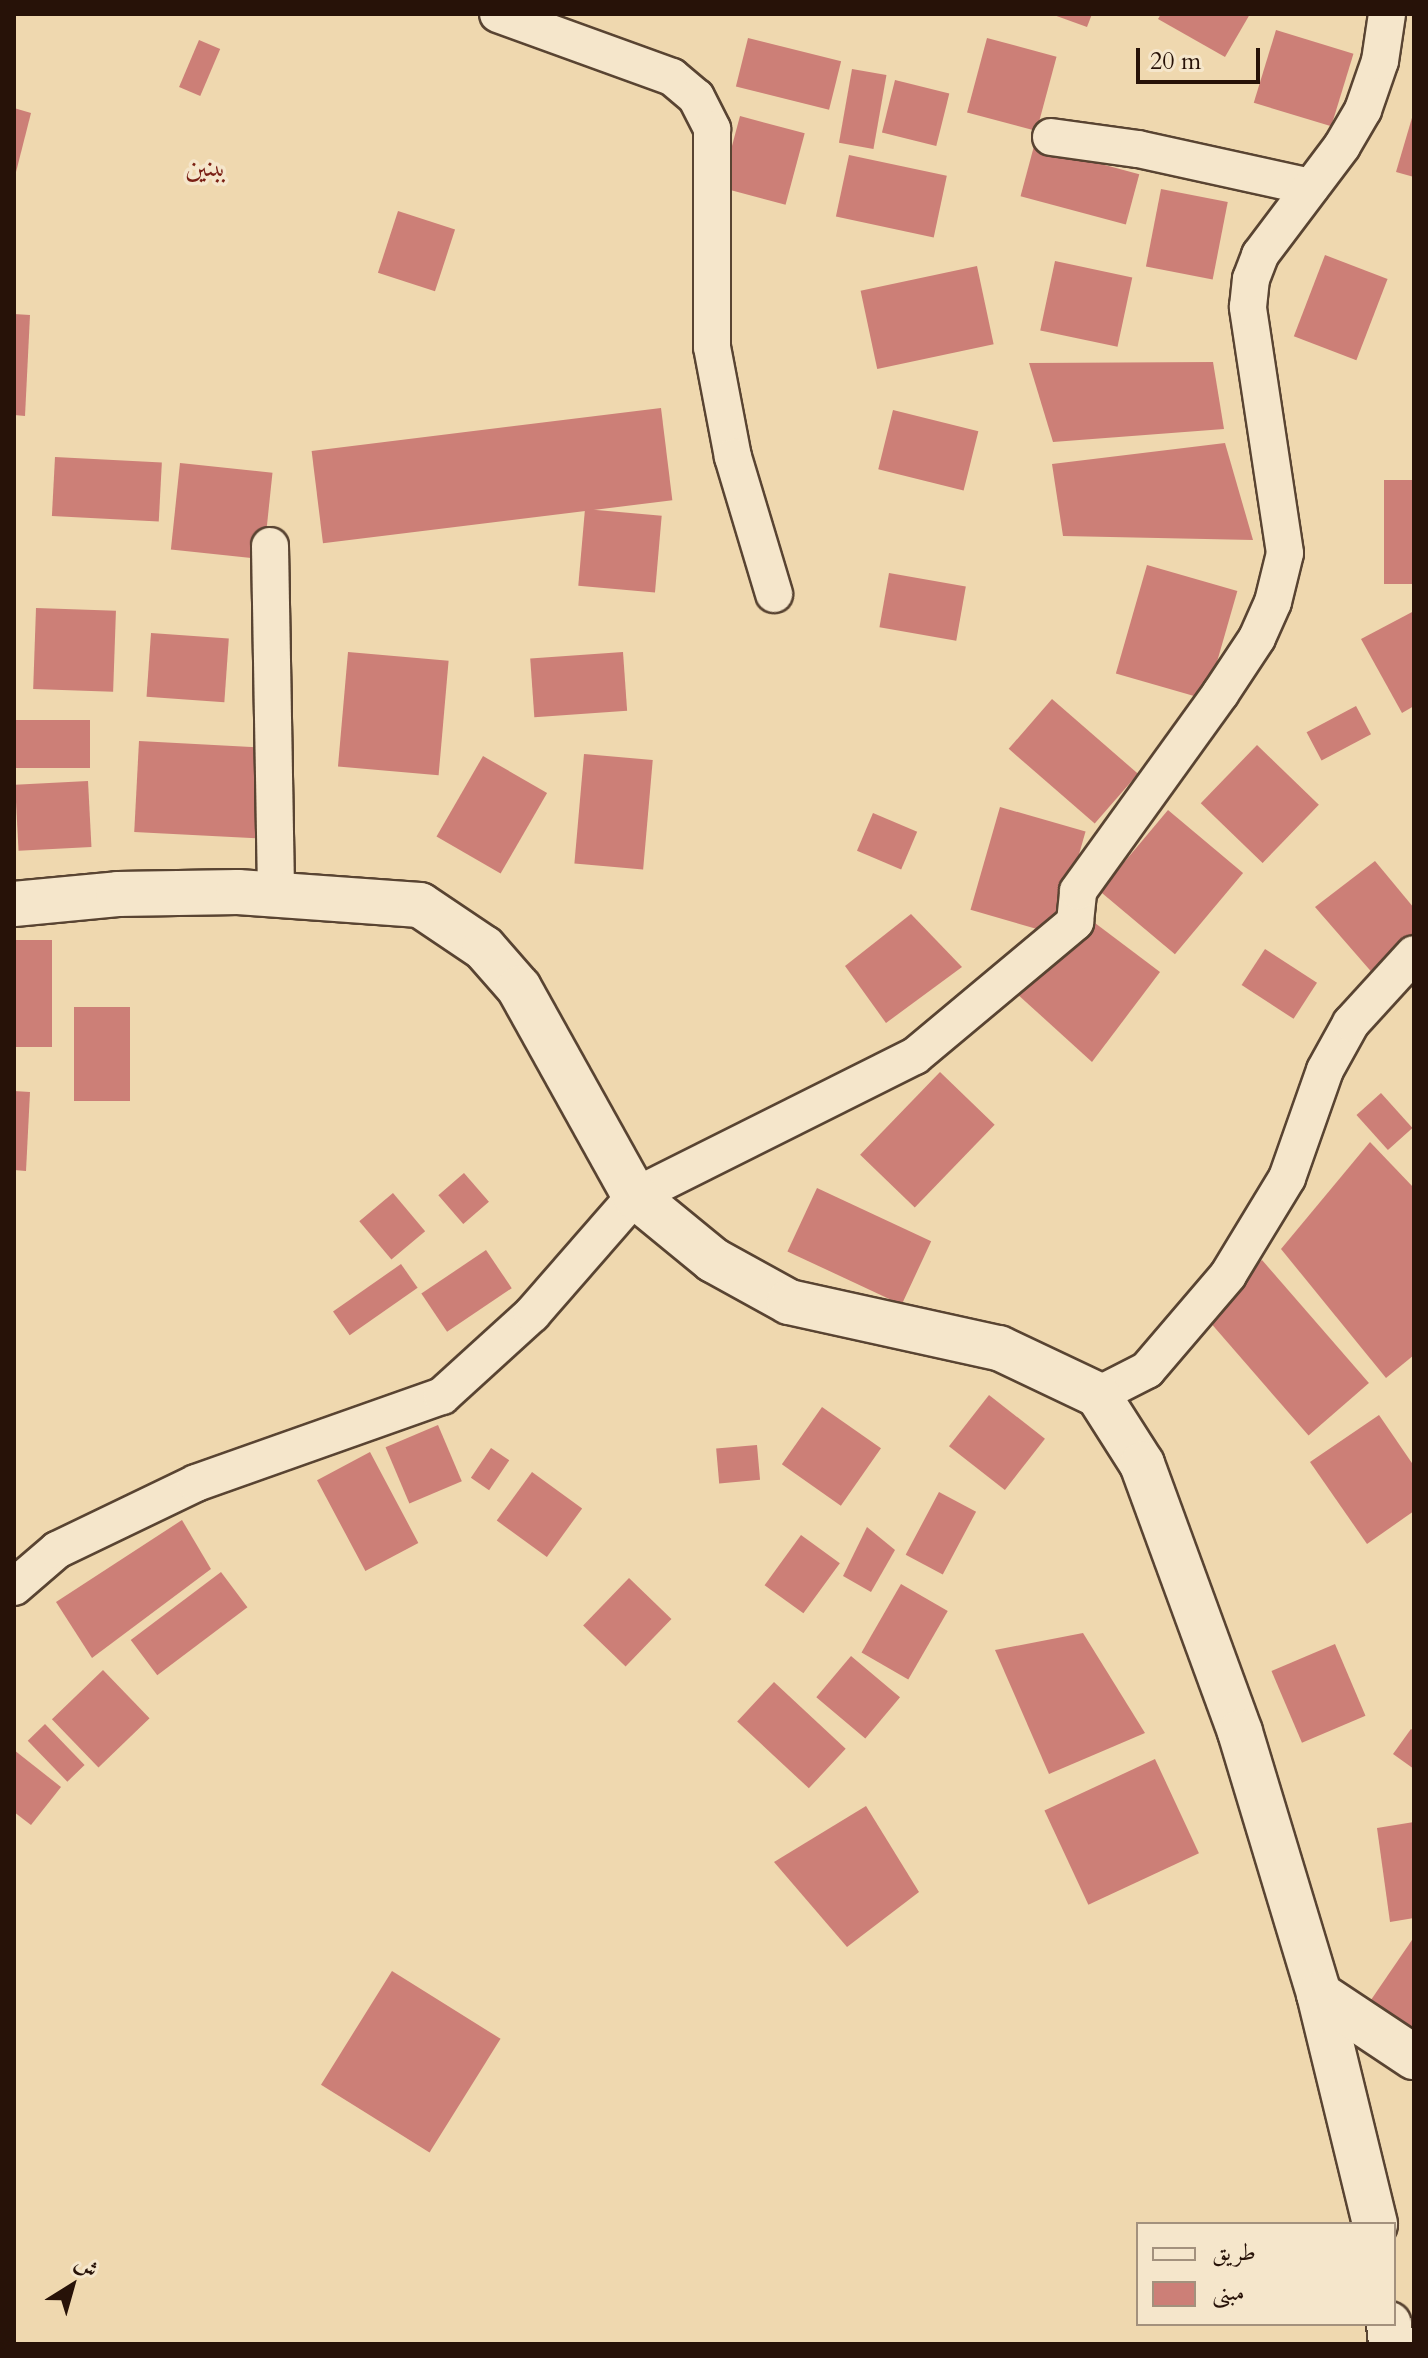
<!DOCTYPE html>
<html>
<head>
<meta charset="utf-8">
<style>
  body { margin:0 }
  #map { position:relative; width:1428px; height:2358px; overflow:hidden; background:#efd8af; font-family:Cardo,Amiri,serif }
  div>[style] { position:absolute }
  .building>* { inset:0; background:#cc7f77; transform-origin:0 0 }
  .roads { filter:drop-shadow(2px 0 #594432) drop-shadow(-2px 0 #594432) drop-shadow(0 2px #594432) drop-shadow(0 -2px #594432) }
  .street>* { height:36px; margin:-18px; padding:0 18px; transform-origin:18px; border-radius:18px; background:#f5e6cb }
  .secondary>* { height:44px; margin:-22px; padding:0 22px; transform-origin:22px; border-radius:22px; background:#f5e6cb }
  span { translate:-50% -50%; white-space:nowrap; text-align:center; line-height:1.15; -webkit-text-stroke:7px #f5e6cb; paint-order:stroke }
  .quarter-label { font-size:28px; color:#7a1f14 }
  .frame { position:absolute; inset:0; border:16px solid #271208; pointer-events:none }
  .legend { position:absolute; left:1136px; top:2222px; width:260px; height:104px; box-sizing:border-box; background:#f5e6cb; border:2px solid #a3917d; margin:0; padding:10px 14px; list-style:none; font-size:24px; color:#271208 }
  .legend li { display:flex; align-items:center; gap:16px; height:40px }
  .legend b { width:40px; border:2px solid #a3917d }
  .north { position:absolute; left:32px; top:2246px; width:80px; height:80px; -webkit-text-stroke:6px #f5e6cb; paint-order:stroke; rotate:37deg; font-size:22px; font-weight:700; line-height:32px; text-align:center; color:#271208 }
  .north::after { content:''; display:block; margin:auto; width:28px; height:36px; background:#271208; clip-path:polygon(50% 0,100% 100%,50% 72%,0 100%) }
  .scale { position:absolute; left:1136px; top:48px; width:124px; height:36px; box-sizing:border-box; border:4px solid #271208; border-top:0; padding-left:10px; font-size:24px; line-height:28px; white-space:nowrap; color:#271208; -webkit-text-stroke:6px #f5e6cb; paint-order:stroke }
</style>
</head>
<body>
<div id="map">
  <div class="building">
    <div style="clip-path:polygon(1051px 14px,1092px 14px,1087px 27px)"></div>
    <div style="clip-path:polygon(1161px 14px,1250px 14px,1225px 57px,1158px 19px)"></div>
    <div style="left:1276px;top:30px;width:81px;height:76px;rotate:17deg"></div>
    <div style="left:748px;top:38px;width:96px;height:50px;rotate:14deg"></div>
    <div style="left:987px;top:38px;width:72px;height:77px;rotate:15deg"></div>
    <div style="left:199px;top:40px;width:23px;height:51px;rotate:23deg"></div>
    <div style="left:852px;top:69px;width:35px;height:75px;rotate:10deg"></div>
    <div style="left:895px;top:80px;width:56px;height:54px;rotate:14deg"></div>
    <div style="clip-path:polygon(14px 108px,31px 113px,15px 176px,14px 176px)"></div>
    <div style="clip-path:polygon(1414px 111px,1414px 177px,1396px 172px)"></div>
    <div style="left:740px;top:116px;width:67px;height:74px;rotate:15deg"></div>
    <div style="left:1034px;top:146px;width:109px;height:52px;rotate:15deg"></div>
    <div style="left:849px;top:155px;width:100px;height:63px;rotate:12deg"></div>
    <div style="left:1161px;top:189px;width:68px;height:79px;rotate:11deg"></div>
    <div style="left:398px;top:211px;width:60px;height:65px;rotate:18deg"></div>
    <div style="left:1325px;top:255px;width:67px;height:87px;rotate:21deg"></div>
    <div style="left:1055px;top:261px;width:79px;height:71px;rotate:12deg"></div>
    <div style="left:977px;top:266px;width:80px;height:119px;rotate:78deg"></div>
    <div style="clip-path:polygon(14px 314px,30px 315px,25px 416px,14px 415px)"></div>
    <div style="clip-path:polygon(1213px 362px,1224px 429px,1053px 442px,1029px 363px)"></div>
    <div style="left:661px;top:408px;width:93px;height:352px;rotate:83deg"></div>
    <div style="left:893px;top:410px;width:88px;height:61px;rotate:14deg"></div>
    <div style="clip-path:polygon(1225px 443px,1253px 540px,1063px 536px,1052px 464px)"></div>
    <div style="left:55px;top:457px;width:107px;height:59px;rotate:3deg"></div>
    <div style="left:180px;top:463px;width:93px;height:87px;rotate:6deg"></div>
    <div style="left:1384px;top:480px;width:30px;height:104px"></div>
    <div style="left:585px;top:509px;width:77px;height:77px;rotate:5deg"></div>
    <div style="left:1147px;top:565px;width:94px;height:113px;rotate:16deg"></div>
    <div style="left:889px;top:573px;width:78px;height:55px;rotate:10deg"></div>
    <div style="left:36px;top:608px;width:80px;height:81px;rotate:2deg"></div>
    <div style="clip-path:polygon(1414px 611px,1414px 706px,1402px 713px,1361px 639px)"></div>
    <div style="left:151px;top:633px;width:78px;height:64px;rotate:4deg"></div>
    <div style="left:348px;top:652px;width:101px;height:115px;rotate:5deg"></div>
    <div style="left:623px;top:652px;width:59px;height:93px;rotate:86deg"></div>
    <div style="left:1052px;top:699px;width:114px;height:66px;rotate:41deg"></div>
    <div style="left:1356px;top:706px;width:32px;height:56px;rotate:62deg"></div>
    <div style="left:90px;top:720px;width:48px;height:76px;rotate:90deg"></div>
    <div style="left:139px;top:741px;width:123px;height:91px;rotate:3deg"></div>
    <div style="left:1257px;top:745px;width:86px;height:81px;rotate:44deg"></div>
    <div style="left:584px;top:754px;width:69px;height:110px;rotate:5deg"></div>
    <div style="left:483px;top:756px;width:74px;height:93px;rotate:30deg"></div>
    <div style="left:88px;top:781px;width:66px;height:73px;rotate:87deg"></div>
    <div style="left:1000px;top:807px;width:89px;height:107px;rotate:16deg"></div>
    <div style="left:1168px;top:810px;width:98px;height:106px;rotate:40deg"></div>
    <div style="left:873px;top:813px;width:48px;height:41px;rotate:23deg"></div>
    <div style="clip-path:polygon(1375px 861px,1414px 908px,1414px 941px,1375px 976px,1315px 907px)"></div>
    <div style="clip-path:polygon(911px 914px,962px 967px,886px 1023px,845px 966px)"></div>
    <div style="clip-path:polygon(1087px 917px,1160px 972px,1092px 1062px,1015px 992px)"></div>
    <div style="left:14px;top:940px;width:38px;height:107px"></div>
    <div style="left:1265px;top:949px;width:62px;height:43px;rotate:33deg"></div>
    <div style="left:74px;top:1007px;width:56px;height:94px"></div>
    <div style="left:940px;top:1072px;width:76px;height:115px;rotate:44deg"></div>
    <div style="clip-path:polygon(14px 1091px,30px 1092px,26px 1171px,14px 1170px)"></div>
    <div style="left:1381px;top:1093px;width:47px;height:33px;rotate:48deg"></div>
    <div style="clip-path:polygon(1370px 1142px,1414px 1188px,1414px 1355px,1386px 1378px,1281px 1249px)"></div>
    <div style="left:464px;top:1173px;width:38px;height:34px;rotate:49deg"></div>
    <div style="left:817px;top:1188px;width:126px;height:70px;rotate:25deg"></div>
    <div style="left:393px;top:1193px;width:50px;height:44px;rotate:50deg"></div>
    <div style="left:486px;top:1250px;width:46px;height:78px;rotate:56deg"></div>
    <div style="left:1262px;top:1260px;width:163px;height:80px;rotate:49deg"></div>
    <div style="left:401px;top:1264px;width:29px;height:83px;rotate:55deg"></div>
    <div style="left:989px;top:1395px;width:71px;height:65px;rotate:38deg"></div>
    <div style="left:822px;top:1407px;width:72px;height:70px;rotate:35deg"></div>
    <div style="clip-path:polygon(1379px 1415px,1414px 1466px,1414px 1511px,1367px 1544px,1310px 1462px)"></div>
    <div style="left:438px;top:1425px;width:61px;height:57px;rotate:67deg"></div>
    <div style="left:757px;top:1445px;width:35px;height:41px;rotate:85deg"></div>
    <div style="left:491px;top:1448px;width:22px;height:36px;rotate:34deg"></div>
    <div style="left:370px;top:1452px;width:103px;height:60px;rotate:62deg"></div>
    <div style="left:532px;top:1472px;width:62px;height:60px;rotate:36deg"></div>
    <div style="left:939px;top:1492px;width:42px;height:71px;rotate:28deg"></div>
    <div style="clip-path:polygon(182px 1520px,211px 1569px,92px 1658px,56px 1602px)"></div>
    <div style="clip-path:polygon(867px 1527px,895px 1550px,871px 1592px,843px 1576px)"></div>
    <div style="left:801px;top:1535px;width:48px;height:62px;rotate:36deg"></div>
    <div style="left:221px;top:1572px;width:44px;height:113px;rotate:53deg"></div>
    <div style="left:629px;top:1578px;width:59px;height:66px;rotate:44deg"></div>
    <div style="left:901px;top:1584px;width:54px;height:79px;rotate:30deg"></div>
    <div style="clip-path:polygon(1083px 1633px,1145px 1733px,1049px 1774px,995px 1650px)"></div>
    <div style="left:1335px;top:1644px;width:78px;height:69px;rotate:67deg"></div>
    <div style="left:851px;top:1656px;width:64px;height:54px;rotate:40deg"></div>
    <div style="left:103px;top:1670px;width:67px;height:71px;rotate:46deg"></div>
    <div style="left:774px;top:1682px;width:98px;height:54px;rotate:43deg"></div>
    <div style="left:45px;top:1724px;width:57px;height:24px;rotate:46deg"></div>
    <div style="clip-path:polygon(1411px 1729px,1414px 1731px,1414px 1769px,1393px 1754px)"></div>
    <div style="clip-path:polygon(14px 1750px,61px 1787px,31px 1825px,14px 1812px)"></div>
    <div style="left:1155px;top:1759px;width:104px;height:122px;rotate:65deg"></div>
    <div style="clip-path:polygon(866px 1806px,919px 1892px,847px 1947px,774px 1862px)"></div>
    <div style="clip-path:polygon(1414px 1822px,1414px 1918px,1390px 1922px,1377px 1828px)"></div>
    <div style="clip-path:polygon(1414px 1937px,1414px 2043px,1360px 2016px)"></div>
    <div style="left:392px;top:1971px;width:128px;height:134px;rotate:32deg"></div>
  </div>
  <div class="roads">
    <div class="street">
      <div style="left:498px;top:14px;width:185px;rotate:19.9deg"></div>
      <div style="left:672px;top:77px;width:31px;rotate:40deg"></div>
      <div style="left:696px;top:97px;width:36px;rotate:63deg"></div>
      <div style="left:712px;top:129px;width:218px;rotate:90deg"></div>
      <div style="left:712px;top:347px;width:112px;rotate:79.2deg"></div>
      <div style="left:733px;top:457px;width:143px;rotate:73.3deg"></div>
      <div style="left:1051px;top:137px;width:88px;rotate:7.9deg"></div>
      <div style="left:1138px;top:149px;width:177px;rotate:12.4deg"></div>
      <div style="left:270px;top:546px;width:347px;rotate:89deg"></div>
      <div style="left:1098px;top:1395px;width:55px;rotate:-27deg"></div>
      <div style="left:1147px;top:1370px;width:125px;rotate:-49.5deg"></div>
      <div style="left:1228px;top:1275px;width:114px;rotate:-58.7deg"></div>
      <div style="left:1287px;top:1178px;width:114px;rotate:-70.6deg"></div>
      <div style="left:1325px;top:1070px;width:54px;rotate:-61deg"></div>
      <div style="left:1351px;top:1023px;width:93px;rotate:-47.6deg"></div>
      <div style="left:14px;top:1587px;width:57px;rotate:-40.7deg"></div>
      <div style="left:57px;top:1550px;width:154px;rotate:-25.7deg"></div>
      <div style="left:196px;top:1483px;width:261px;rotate:-19.5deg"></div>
      <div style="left:442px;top:1396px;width:122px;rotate:-42.3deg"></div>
      <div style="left:532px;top:1314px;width:157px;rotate:-48.9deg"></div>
      <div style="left:635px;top:1196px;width:313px;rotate:-26.6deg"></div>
      <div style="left:915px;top:1056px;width:209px;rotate:-39.9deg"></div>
      <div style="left:1075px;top:922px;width:31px;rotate:-84deg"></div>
      <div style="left:1078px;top:891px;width:243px;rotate:-54.2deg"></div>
      <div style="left:1220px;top:694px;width:67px;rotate:-56.5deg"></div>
      <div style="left:1257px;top:638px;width:39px;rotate:-66deg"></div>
      <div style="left:1273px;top:602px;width:50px;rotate:-76.2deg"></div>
      <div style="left:1285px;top:553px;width:249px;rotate:-98.6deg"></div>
      <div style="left:1248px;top:307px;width:28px;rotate:-84deg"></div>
      <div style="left:1251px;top:279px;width:26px;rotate:-69deg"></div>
      <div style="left:1260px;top:255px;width:136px;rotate:-53deg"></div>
      <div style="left:1342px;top:146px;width:42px;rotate:-59.7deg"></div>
      <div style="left:1363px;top:110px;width:52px;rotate:-70.9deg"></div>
      <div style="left:1380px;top:61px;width:48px;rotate:-81.5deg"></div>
    </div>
    <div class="secondary">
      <div style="left:14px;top:904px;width:104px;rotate:-5.5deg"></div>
      <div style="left:118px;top:894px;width:120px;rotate:-1deg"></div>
      <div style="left:238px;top:892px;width:182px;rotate:4.1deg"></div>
      <div style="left:420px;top:905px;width:77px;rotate:33.9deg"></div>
      <div style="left:484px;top:948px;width:53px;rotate:48.8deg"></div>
      <div style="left:519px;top:988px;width:238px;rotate:60.9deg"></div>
      <div style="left:635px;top:1196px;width:101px;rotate:39.4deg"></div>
      <div style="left:713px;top:1260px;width:87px;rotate:28.9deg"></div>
      <div style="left:789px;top:1302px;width:215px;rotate:12.4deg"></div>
      <div style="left:999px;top:1348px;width:110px;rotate:25.4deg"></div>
      <div style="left:1098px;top:1395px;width:82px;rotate:57.5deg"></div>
      <div style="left:1142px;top:1464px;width:285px;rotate:69.9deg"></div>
      <div style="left:1240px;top:1732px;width:274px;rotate:73.2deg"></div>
      <div style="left:1319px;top:1994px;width:237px;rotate:76.3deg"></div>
      <div style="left:1319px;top:1994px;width:114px;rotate:33.6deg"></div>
      <div style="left:1389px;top:2324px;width:20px;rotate:84deg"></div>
    </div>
  </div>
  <div class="quarter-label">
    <span style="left:206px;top:167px">ببنين</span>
  </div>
  <div class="frame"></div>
  <ul class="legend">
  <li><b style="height:10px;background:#f5e6cb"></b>طريق</li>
  <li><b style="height:22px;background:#cc7f77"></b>مبنى</li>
  </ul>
  <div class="north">ش</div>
  <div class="scale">20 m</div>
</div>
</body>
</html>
